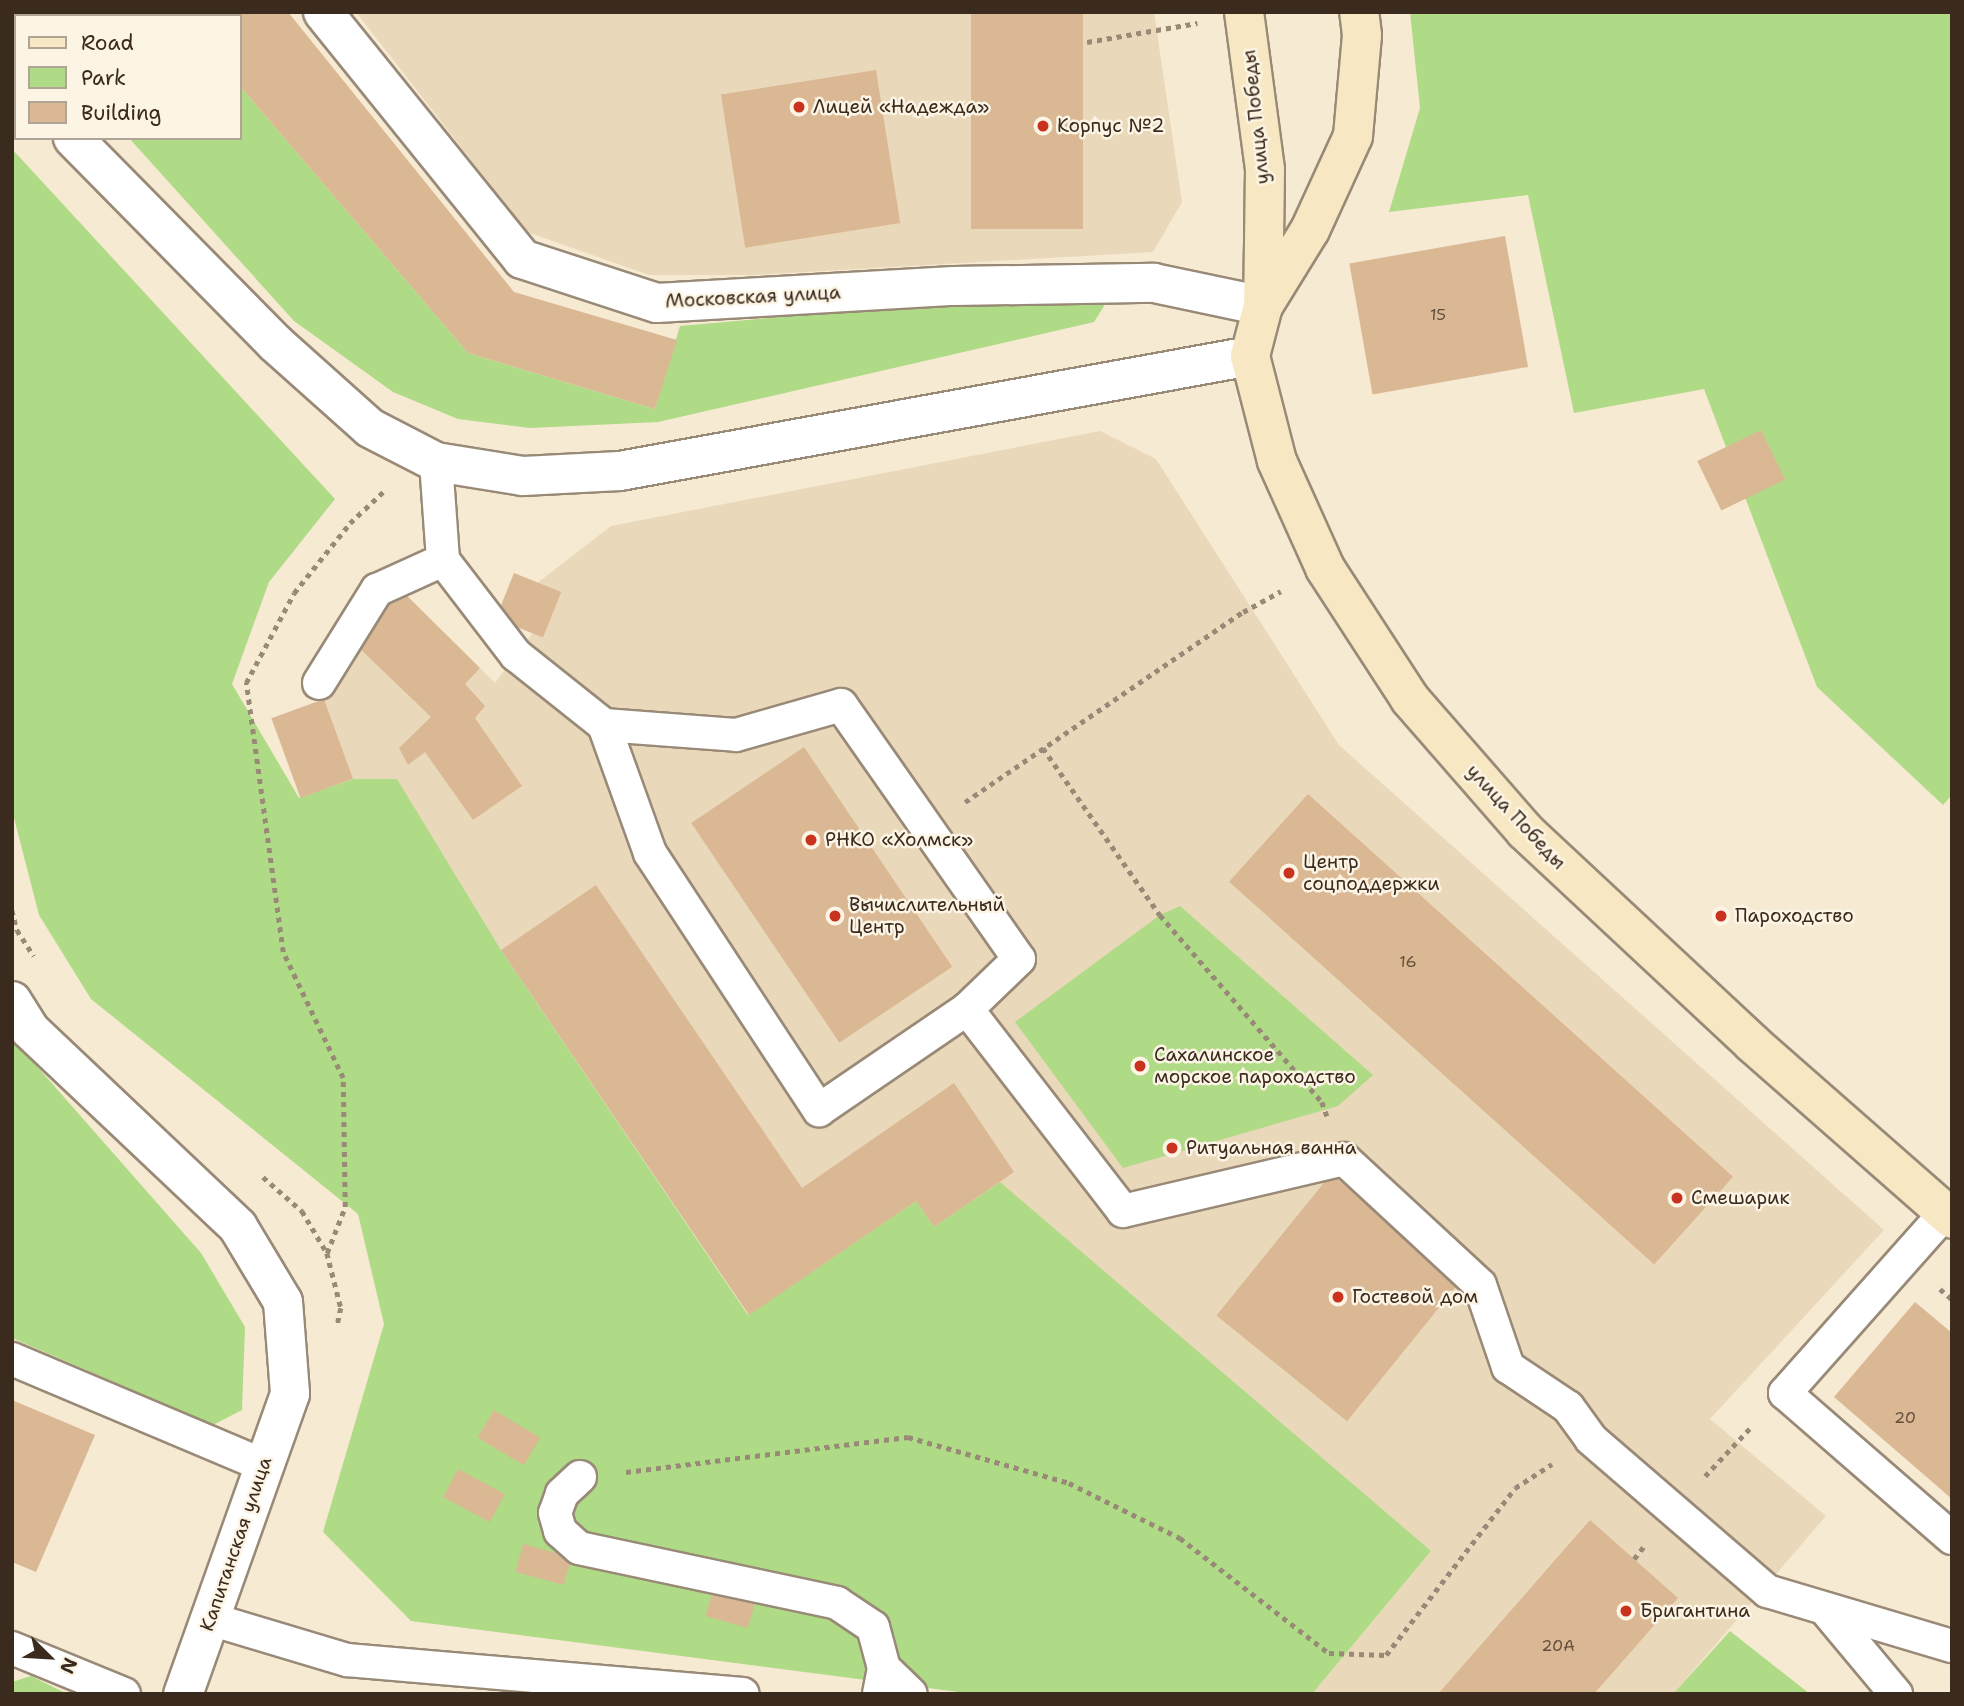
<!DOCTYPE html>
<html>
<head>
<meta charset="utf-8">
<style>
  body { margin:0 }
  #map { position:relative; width:1964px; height:1706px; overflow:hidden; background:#f7ead3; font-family:"Shantell Sans",sans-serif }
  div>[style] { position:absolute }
  .built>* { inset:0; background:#ead8ba }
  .green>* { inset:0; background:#afda86; transform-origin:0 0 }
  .building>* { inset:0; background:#dbb894; transform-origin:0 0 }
  .path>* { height:4.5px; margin-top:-2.25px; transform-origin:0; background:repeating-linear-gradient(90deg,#998a78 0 5px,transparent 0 10px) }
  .roads { filter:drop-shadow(2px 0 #998a78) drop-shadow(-2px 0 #998a78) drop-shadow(0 2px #998a78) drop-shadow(0 -2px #998a78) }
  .service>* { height:32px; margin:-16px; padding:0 16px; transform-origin:16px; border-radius:16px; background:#fff }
  .minor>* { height:38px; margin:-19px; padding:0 19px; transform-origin:19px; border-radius:19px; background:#fff }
  .tertiary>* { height:38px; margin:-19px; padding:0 19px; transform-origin:19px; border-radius:19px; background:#fff }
  .secondary>* { height:38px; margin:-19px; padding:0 19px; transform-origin:19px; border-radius:19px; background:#f7e8c3 }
  .dots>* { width:19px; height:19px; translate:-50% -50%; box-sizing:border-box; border:4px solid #fcf5e5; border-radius:50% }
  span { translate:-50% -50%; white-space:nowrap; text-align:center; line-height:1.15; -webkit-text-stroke:5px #fcf5e5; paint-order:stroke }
  .number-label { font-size:16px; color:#634e3c }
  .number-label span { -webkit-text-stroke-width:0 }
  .poi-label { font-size:19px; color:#3b2a1e }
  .left { translate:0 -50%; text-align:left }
  .street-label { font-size:19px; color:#3b2a1e }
  .frame { position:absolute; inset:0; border:14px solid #3b2a1e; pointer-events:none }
  .legend { position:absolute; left:14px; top:14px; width:228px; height:126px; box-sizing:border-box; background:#fcf5e5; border:2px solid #afa495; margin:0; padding:9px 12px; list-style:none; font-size:21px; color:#3b2a1e }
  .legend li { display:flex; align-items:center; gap:14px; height:35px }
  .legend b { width:35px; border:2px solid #afa495 }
  .north { position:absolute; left:14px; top:1622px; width:70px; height:70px; -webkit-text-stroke:5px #fcf5e5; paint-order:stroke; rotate:114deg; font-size:19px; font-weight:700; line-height:28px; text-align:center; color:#3b2a1e }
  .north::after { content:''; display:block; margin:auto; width:24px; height:32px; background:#3b2a1e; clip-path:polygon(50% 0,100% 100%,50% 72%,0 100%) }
</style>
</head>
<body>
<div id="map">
  <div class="built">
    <div style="clip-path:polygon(356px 12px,1154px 12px,1182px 202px,1153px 252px,754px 275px,649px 275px,527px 232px)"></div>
    <div style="clip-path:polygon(1100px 431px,1156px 459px,1339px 745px,1884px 1230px,1710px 1419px,1826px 1516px,1673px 1694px,1312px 1694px,1431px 1551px,934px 1227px,916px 1201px,749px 1315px,501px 950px,397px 780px,353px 779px,324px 699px,354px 643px,397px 586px,495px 683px,540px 623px,514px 601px,611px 526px)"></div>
  </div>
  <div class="green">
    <div style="left:14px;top:12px;width:163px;height:5px"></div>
    <div style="clip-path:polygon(1410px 12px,1951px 12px,1952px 795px,1943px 805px,1817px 687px,1704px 389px,1574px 413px,1528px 195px,1389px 212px,1420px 108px)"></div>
    <div style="clip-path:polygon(240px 86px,468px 353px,655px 409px,680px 326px,1090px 289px,1101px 295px,1104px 306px,1094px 322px,658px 422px,530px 428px,458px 419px,393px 392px,294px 321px,129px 138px,240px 138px)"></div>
    <div style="clip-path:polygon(12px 149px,335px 499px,269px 582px,232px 684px,299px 798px,353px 779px,397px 779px,501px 950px,748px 1315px,916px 1201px,934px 1227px,1000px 1182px,1431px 1551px,1312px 1694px,974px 1694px,411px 1621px,323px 1532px,384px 1324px,358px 1214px,91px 999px,39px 915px,12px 810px)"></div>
    <div style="clip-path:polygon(1180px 906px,1373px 1075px,1338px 1106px,1123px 1168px,1015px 1022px,1160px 915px)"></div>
    <div style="clip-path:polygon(12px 1038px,201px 1253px,245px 1327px,242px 1410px,213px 1425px,12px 1338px)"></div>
    <div style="clip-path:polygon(1730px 1631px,1810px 1694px,1673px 1694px)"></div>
    <div style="clip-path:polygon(31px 1676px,67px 1694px,12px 1694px,12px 1682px)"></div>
  </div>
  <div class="building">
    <div style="clip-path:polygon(177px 12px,288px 12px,514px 292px,677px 340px,655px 409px,468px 353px,240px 86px,240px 16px,180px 16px)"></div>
    <div style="left:971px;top:12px;width:112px;height:217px"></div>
    <div style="left:876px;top:70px;width:155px;height:157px;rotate:81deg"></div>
    <div style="left:1505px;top:236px;width:133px;height:158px;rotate:80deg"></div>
    <div style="left:1761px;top:430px;width:55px;height:71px;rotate:64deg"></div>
    <div style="left:514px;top:573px;width:51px;height:49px;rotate:22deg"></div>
    <div style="clip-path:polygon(397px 586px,480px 668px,465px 684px,485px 706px,475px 718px,522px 786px,473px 820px,425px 752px,408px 765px,399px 748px,431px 717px,354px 643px)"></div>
    <div style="left:324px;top:699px;width:85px;height:56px;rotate:70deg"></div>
    <div style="left:804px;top:747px;width:265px;height:136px;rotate:56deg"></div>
    <div style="left:1308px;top:794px;width:572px;height:118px;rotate:42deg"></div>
    <div style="clip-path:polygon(596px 885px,802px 1188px,954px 1083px,1014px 1172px,934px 1227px,916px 1201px,749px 1315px,501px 950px)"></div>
    <div style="left:1331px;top:1174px;width:168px;height:182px;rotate:39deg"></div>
    <div style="clip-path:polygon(1915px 1302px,1952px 1333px,1952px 1499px,1834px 1397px)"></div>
    <div style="clip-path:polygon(12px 1400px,95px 1435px,36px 1572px,12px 1562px)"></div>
    <div style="left:494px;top:1410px;width:54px;height:32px;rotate:31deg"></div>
    <div style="left:458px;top:1469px;width:53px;height:32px;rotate:28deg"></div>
    <div style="clip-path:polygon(1590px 1520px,1678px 1598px,1594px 1694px,1438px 1694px)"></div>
    <div style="left:523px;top:1544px;width:50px;height:29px;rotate:15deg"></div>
    <div style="left:713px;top:1590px;width:44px;height:27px;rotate:16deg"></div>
  </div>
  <div class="path">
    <div style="left:1087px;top:42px;width:112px;rotate:-9.8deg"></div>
    <div style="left:1043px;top:748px;width:204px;rotate:55deg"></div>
    <div style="left:1160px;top:915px;width:247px;rotate:49.1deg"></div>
    <div style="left:1322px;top:1102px;width:15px;rotate:70deg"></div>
    <div style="left:965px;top:802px;width:337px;rotate:-34.4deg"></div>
    <div style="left:1243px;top:612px;width:43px;rotate:-28.9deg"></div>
    <div style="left:12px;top:910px;width:21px;rotate:76deg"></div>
    <div style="left:17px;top:930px;width:31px;rotate:57deg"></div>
    <div style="left:263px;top:1177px;width:52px;rotate:41.1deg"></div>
    <div style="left:302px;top:1211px;width:49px;rotate:59.2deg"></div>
    <div style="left:327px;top:1253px;width:57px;rotate:75.7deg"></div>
    <div style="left:341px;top:1308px;width:19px;rotate:102deg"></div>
    <div style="left:327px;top:1253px;width:49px;rotate:-68.6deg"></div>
    <div style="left:345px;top:1207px;width:129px;rotate:-90.9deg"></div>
    <div style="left:343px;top:1078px;width:140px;rotate:-115.5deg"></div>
    <div style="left:283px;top:952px;width:272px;rotate:-97.8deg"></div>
    <div style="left:246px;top:683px;width:102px;rotate:-61.9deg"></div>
    <div style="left:294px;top:593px;width:90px;rotate:-51.3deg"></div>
    <div style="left:350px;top:523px;width:47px;rotate:-43.3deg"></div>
    <div style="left:1940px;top:1289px;width:16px;rotate:40deg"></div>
    <div style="left:626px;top:1472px;width:284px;rotate:-7.1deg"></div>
    <div style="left:908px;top:1437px;width:167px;rotate:15.9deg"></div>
    <div style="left:1069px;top:1483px;width:124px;rotate:26.4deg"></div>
    <div style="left:1180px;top:1538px;width:188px;rotate:37.7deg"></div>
    <div style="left:1329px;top:1653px;width:57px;rotate:2deg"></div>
    <div style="left:1386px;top:1655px;width:211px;rotate:-52.3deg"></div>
    <div style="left:1515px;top:1488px;width:44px;rotate:-33deg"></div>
    <div style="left:1705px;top:1476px;width:69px;rotate:-46.8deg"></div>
    <div style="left:1634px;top:1559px;width:16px;rotate:-52deg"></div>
  </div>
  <div class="roads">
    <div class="service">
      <div style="left:436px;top:462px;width:98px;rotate:85.9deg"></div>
      <div style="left:443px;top:560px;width:120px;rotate:52.5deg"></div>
      <div style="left:516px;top:655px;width:112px;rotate:38.5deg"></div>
      <div style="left:604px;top:725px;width:136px;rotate:70.2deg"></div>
      <div style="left:650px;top:853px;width:308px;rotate:56.7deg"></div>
      <div style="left:819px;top:1110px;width:179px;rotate:-34.3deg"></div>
      <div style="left:967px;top:1009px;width:255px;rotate:52.3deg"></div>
      <div style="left:1123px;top:1211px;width:227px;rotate:-13.2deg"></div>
      <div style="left:1344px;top:1159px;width:185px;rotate:42.8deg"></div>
      <div style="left:1480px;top:1285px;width:87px;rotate:71.1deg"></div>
      <div style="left:1508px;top:1367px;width:72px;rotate:33.7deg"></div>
      <div style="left:1568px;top:1407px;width:39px;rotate:54deg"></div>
      <div style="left:1591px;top:1439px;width:233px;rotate:40.8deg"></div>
      <div style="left:1767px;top:1591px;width:193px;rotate:16.6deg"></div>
      <div style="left:319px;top:683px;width:110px;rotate:-58.1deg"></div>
      <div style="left:377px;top:590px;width:72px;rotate:-24.4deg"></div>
      <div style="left:604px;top:725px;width:132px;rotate:4.3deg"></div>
      <div style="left:736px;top:735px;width:109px;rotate:-15.9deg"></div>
      <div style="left:841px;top:705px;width:310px;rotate:55deg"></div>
      <div style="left:1019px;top:959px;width:72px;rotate:136.1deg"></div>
      <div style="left:1945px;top:1213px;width:241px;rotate:131.6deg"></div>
      <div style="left:1785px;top:1393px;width:221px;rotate:41deg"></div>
      <div style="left:12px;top:1359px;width:272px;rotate:22.9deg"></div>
      <div style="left:580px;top:1477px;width:25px;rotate:137deg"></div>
      <div style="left:562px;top:1494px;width:20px;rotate:110deg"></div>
      <div style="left:555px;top:1513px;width:19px;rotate:74deg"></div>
      <div style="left:560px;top:1531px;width:25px;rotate:42deg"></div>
      <div style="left:579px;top:1548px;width:264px;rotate:12deg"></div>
      <div style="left:837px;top:1603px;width:43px;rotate:33.7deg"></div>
      <div style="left:873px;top:1627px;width:42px;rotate:75deg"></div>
      <div style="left:884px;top:1668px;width:26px;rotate:101deg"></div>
      <div style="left:1825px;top:1609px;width:111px;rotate:50.1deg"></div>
      <div style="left:210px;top:1619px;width:143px;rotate:16.7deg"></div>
      <div style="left:347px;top:1660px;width:397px;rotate:4.9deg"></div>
      <div style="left:12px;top:1648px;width:121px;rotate:22.3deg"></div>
      <div style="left:884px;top:1668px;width:37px;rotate:44deg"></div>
    </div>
    <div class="minor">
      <div style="left:323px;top:12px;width:317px;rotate:51.1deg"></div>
      <div style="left:522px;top:259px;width:142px;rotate:18.1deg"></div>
      <div style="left:657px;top:303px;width:297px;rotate:-3.3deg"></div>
      <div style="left:954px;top:286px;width:200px;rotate:-0.9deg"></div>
      <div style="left:1154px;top:283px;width:111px;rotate:11.9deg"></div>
    </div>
    <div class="tertiary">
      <div style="left:12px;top:77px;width:5px;rotate:37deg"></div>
      <div style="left:73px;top:138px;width:288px;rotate:45.4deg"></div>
      <div style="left:275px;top:343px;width:127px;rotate:41.8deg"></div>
      <div style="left:370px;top:428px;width:74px;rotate:27.3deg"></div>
      <div style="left:436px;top:462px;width:88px;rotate:9.1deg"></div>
      <div style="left:523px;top:476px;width:97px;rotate:-3deg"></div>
      <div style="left:620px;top:471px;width:640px;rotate:-10.34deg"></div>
      <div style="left:12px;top:1001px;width:34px;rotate:58deg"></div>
      <div style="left:30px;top:1030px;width:286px;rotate:43.4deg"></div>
      <div style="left:238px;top:1227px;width:87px;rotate:59deg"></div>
      <div style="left:283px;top:1302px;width:92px;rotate:85.6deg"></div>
      <div style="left:290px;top:1394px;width:319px;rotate:109.6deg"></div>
    </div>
    <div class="secondary">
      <div style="left:1244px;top:12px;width:159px;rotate:82.4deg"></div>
      <div style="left:1265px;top:170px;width:136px;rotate:90.8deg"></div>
      <div style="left:1263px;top:306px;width:52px;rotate:104.6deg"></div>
      <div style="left:1250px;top:356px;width:108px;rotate:75.6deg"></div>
      <div style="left:1277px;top:461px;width:117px;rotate:65.8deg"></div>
      <div style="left:1325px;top:568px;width:156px;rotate:57deg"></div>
      <div style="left:1410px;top:699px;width:175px;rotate:48.9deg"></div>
      <div style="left:1525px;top:831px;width:311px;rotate:43deg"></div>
      <div style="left:1752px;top:1043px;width:266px;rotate:41.3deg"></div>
      <div style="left:1263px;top:306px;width:89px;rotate:-58.3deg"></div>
      <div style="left:1310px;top:230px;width:103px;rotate:-65.4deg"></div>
      <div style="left:1353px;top:136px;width:101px;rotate:-84.9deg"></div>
      <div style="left:1362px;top:35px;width:23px;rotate:-97deg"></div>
    </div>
  </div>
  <div class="dots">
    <div style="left:799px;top:107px;background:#c8321e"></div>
    <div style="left:1043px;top:126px;background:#c8321e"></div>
    <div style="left:811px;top:840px;background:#c8321e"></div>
    <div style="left:1289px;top:873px;background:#c8321e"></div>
    <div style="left:835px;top:916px;background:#c8321e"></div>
    <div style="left:1721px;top:916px;background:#c8321e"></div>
    <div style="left:1140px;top:1066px;background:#c8321e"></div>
    <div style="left:1172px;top:1148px;background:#c8321e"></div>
    <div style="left:1677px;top:1198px;background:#c8321e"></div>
    <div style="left:1338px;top:1297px;background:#c8321e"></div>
    <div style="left:1626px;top:1611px;background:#c8321e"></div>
  </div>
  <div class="number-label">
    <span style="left:1438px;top:315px">15</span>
    <span style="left:1408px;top:962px">16</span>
    <span style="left:1905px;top:1418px">20</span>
    <span style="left:1558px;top:1646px">20А</span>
  </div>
  <div class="poi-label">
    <span class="left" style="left:813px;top:107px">Лицей «Надежда»</span>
    <span class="left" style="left:1057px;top:126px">Корпус №2</span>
    <span class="left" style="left:825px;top:840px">РНКО «Холмск»</span>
    <span class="left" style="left:1303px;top:873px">Центр<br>соцподдержки</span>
    <span class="left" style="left:849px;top:916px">Вычислительный<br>Центр</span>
    <span class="left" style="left:1735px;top:916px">Пароходство</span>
    <span class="left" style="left:1154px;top:1066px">Сахалинское<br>морское пароходство</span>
    <span class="left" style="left:1186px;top:1148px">Ритуальная ванна</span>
    <span class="left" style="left:1691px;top:1198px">Смешарик</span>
    <span class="left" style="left:1352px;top:1297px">Гостевой дом</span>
    <span class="left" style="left:1640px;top:1611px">Бригантина</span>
  </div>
  <div class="street-label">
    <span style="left:1256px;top:117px;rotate:-96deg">улица Победы</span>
    <span style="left:753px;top:297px;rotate:-3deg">Московская улица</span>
    <span style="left:1516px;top:817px;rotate:47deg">улица Победы</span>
    <span style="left:236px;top:1544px;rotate:-71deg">Капитанская улица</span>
  </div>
  <div class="frame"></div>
  <ul class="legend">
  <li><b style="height:9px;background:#f7e8c3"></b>Road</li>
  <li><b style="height:19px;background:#afda86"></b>Park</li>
  <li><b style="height:19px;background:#dbb894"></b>Building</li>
  </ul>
  <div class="north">N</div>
</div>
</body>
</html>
